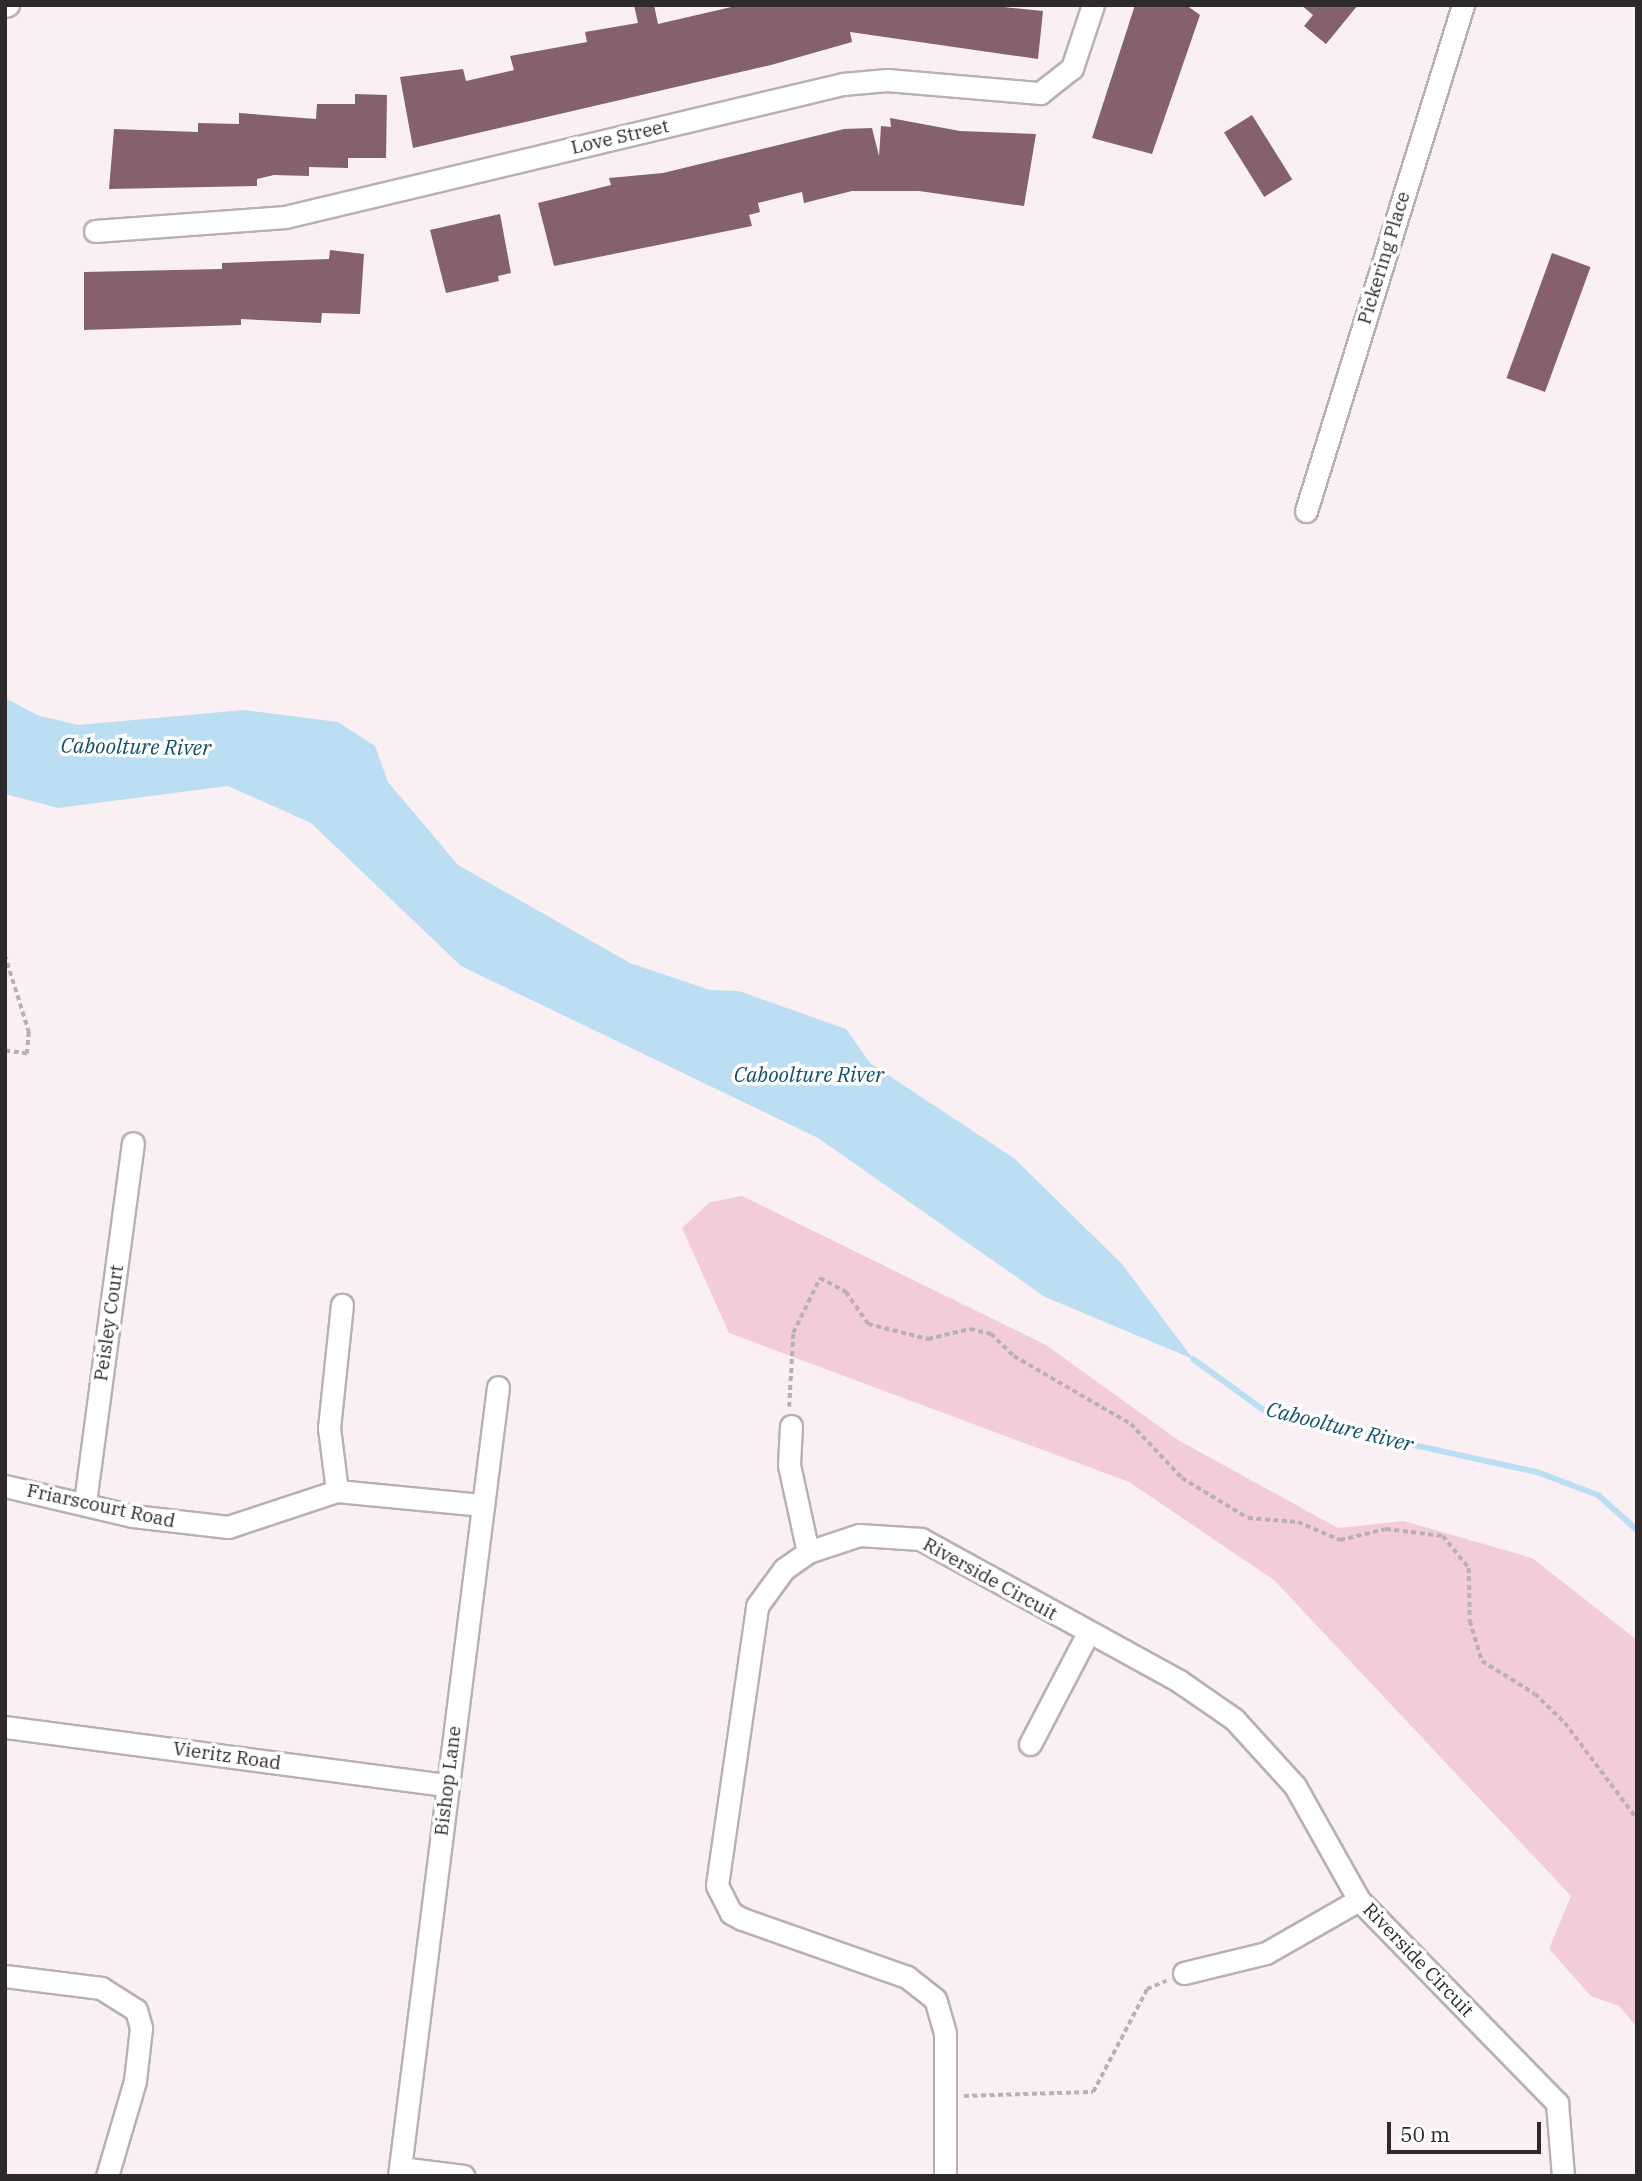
<!DOCTYPE html>
<html>
<head>
<meta charset="utf-8">
<style>
  body { margin:0 }
  #map { position:relative; width:1642px; height:2181px; overflow:hidden; background:#faf0f3; font-family:"IBM Plex Serif",serif }
  div>[style] { position:absolute }
  .green>* { inset:0; background:#f2cdd7 }
  .water>* { inset:0; background:#bbdef3 }
  .stream>* { height:6px; margin:-3px; padding:0 3px; transform-origin:3px; border-radius:3px; background:#bbdef3 }
  .building>* { inset:0; background:#84616b; transform-origin:0 0 }
  .path>* { height:3.5px; margin-top:-1.75px; transform-origin:0; background:repeating-linear-gradient(90deg,#b8b0b2 0 5px,transparent 0 8.5px) }
  .roads { filter:drop-shadow(2px 0 #b9b0b2) drop-shadow(-2px 0 #b9b0b2) drop-shadow(0 2px #b9b0b2) drop-shadow(0 -2px #b9b0b2) }
  .minor>* { height:21px; margin:-10.5px; padding:0 10.5px; transform-origin:10.5px; border-radius:10.5px; background:#fff }
  span { translate:-50% -50%; white-space:nowrap; text-align:center; line-height:1.15; -webkit-text-stroke:7px #fff; paint-order:stroke }
  .street-label { font-size:19px; color:#2e2a2b }
  .water-label { font-size:21px; color:#0f4f6c; font-style:italic }
  .frame { position:absolute; inset:0; border:7px solid #2e2a2b; pointer-events:none }
  .scale { position:absolute; left:1387px; top:2122px; width:154px; height:32px; box-sizing:border-box; border:4px solid #2e2a2b; border-top:0; padding-left:9px; font-size:21px; line-height:24px; white-space:nowrap; color:#2e2a2b; -webkit-text-stroke:5px #fff; paint-order:stroke }
</style>
</head>
<body>
<div id="map">
  <div class="green">
    <div style="clip-path:polygon(742px 1196px,1046px 1345px,1178px 1440px,1338px 1528px,1404px 1521px,1532px 1558px,1637px 1640px,1637px 2027px,1619px 2006px,1591px 1996px,1549px 1949px,1571px 1896px,1274px 1580px,1129px 1482px,729px 1333px,682px 1228px,710px 1202px)"></div>
  </div>
  <div class="water">
    <div style="clip-path:polygon(5px 698px,37px 715px,78px 725px,244px 710px,338px 722px,375px 746px,388px 782px,458px 865px,630px 963px,710px 990px,739px 991px,846px 1029px,870px 1063px,1015px 1159px,1122px 1264px,1193px 1359px,1045px 1297px,818px 1138px,461px 966px,311px 823px,228px 786px,58px 808px,5px 794px)"></div>
  </div>
  <div class="stream">
    <div style="left:1193px;top:1359px;width:92px;rotate:35.8deg"></div>
    <div style="left:1268px;top:1413px;width:275px;rotate:12.4deg"></div>
    <div style="left:1537px;top:1472px;width:65px;rotate:20.7deg"></div>
    <div style="left:1598px;top:1495px;width:52px;rotate:41.9deg"></div>
  </div>
  <div class="building">
    <div style="clip-path:polygon(634px 5px,654px 5px,658px 24px,740px 5px,983px 5px,1043px 11px,1038px 59px,850px 32px,852px 42px,771px 65px,413px 148px,400px 77px,463px 69px,466px 81px,514px 70px,510px 56px,587px 42px,585px 32px,638px 23px)"></div>
    <div style="clip-path:polygon(1135px 5px,1186px 5px,1200px 15px,1152px 154px,1092px 138px)"></div>
    <div style="clip-path:polygon(1301px 5px,1358px 5px,1326px 44px,1304px 26px,1313px 15px)"></div>
    <div style="clip-path:polygon(355px 94px,387px 95px,386px 158px,348px 158px,348px 168px,309px 167px,309px 176px,274px 175px,257px 179px,257px 186px,109px 189px,114px 129px,198px 132px,198px 123px,239px 124px,239px 113px,316px 119px,317px 104px,355px 104px)"></div>
    <div style="left:1252px;top:115px;width:76px;height:33px;rotate:58deg"></div>
    <div style="clip-path:polygon(890px 118px,960px 131px,1036px 134px,1024px 206px,919px 191px,852px 191px,804px 203px,802px 192px,758px 203px,760px 212px,749px 215px,752px 226px,554px 266px,538px 203px,611px 185px,609px 178px,663px 173px,844px 129px,872px 128px,879px 156px,881px 126px,891px 127px)"></div>
    <div style="clip-path:polygon(500px 214px,511px 273px,498px 276px,499px 281px,446px 293px,430px 230px)"></div>
    <div style="clip-path:polygon(330px 250px,364px 254px,360px 314px,322px 313px,321px 323px,241px 319px,241px 325px,84px 330px,84px 272px,222px 269px,222px 263px,329px 259px)"></div>
    <div style="left:1552px;top:253px;width:41px;height:133px;rotate:20deg"></div>
  </div>
  <div class="path">
    <div style="left:5px;top:955px;width:81px;rotate:72.7deg"></div>
    <div style="left:29px;top:1032px;width:22px;rotate:95deg"></div>
    <div style="left:27px;top:1054px;width:22px;rotate:-172deg"></div>
    <div style="left:789px;top:1407px;width:74px;rotate:-86.9deg"></div>
    <div style="left:793px;top:1333px;width:61px;rotate:-63.9deg"></div>
    <div style="left:820px;top:1278px;width:30px;rotate:28deg"></div>
    <div style="left:846px;top:1292px;width:39px;rotate:55deg"></div>
    <div style="left:868px;top:1324px;width:62px;rotate:14deg"></div>
    <div style="left:928px;top:1339px;width:43px;rotate:-13.4deg"></div>
    <div style="left:970px;top:1329px;width:22px;rotate:13deg"></div>
    <div style="left:991px;top:1334px;width:32px;rotate:44deg"></div>
    <div style="left:1014px;top:1356px;width:135px;rotate:30.2deg"></div>
    <div style="left:1131px;top:1424px;width:74px;rotate:46.6deg"></div>
    <div style="left:1182px;top:1478px;width:77px;rotate:31.2deg"></div>
    <div style="left:1248px;top:1518px;width:50px;rotate:4.6deg"></div>
    <div style="left:1298px;top:1522px;width:46px;rotate:23.2deg"></div>
    <div style="left:1340px;top:1540px;width:47px;rotate:-13.4deg"></div>
    <div style="left:1386px;top:1529px;width:57px;rotate:7deg"></div>
    <div style="left:1443px;top:1536px;width:41px;rotate:50.9deg"></div>
    <div style="left:1469px;top:1568px;width:53px;rotate:88.9deg"></div>
    <div style="left:1470px;top:1621px;width:42px;rotate:73.3deg"></div>
    <div style="left:1482px;top:1661px;width:62px;rotate:31.9deg"></div>
    <div style="left:1535px;top:1694px;width:42px;rotate:44deg"></div>
    <div style="left:1565px;top:1723px;width:120px;rotate:53.1deg"></div>
    <div style="left:964px;top:2096px;width:129px;rotate:-1.8deg"></div>
    <div style="left:1093px;top:2092px;width:116px;rotate:-62.3deg"></div>
    <div style="left:1147px;top:1989px;width:21px;rotate:-23deg"></div>
  </div>
  <div class="roads">
    <div class="minor">
      <div style="left:5px;top:6px;width:3px;rotate:-18deg"></div>
      <div style="left:95px;top:231px;width:191px;rotate:-4.2deg"></div>
      <div style="left:285px;top:217px;width:574px;rotate:-13.41deg"></div>
      <div style="left:843px;top:84px;width:44px;rotate:-5.2deg"></div>
      <div style="left:887px;top:80px;width:154px;rotate:4.9deg"></div>
      <div style="left:1040px;top:93px;width:41px;rotate:-38deg"></div>
      <div style="left:1072px;top:68px;width:66px;rotate:-71.6deg"></div>
      <div style="left:1306px;top:511px;width:530px;rotate:-72.76deg"></div>
      <div style="left:791px;top:1426px;width:39px;rotate:93deg"></div>
      <div style="left:789px;top:1465px;width:89px;rotate:77.7deg"></div>
      <div style="left:5px;top:1486px;width:131px;rotate:13.2deg"></div>
      <div style="left:133px;top:1516px;width:96px;rotate:6.6deg"></div>
      <div style="left:228px;top:1527px;width:115px;rotate:-18.3deg"></div>
      <div style="left:337px;top:1491px;width:147px;rotate:5.5deg"></div>
      <div style="left:337px;top:1491px;width:64px;rotate:-97.2deg"></div>
      <div style="left:329px;top:1428px;width:124px;rotate:-84deg"></div>
      <div style="left:85px;top:1502px;width:362px;rotate:-82.4deg"></div>
      <div style="left:5px;top:1727px;width:447px;rotate:7.5deg"></div>
      <div style="left:1030px;top:1744px;width:125px;rotate:-62.4deg"></div>
      <div style="left:1184px;top:1973px;width:84px;rotate:-13.7deg"></div>
      <div style="left:1266px;top:1953px;width:107px;rotate:-29.7deg"></div>
      <div style="left:5px;top:1976px;width:97px;rotate:7.1deg"></div>
      <div style="left:101px;top:1988px;width:41px;rotate:32.2deg"></div>
      <div style="left:136px;top:2010px;width:19px;rotate:74deg"></div>
      <div style="left:141px;top:2028px;width:53px;rotate:96.5deg"></div>
      <div style="left:135px;top:2081px;width:99px;rotate:106.4deg"></div>
      <div style="left:400px;top:2168px;width:64px;rotate:7.2deg"></div>
      <div style="left:399px;top:2176px;width:795px;rotate:-82.85deg"></div>
      <div style="left:945px;top:2176px;width:143px;rotate:-90deg"></div>
      <div style="left:945px;top:2033px;width:35px;rotate:-106deg"></div>
      <div style="left:935px;top:1999px;width:36px;rotate:-142deg"></div>
      <div style="left:907px;top:1977px;width:175px;rotate:-160.6deg"></div>
      <div style="left:742px;top:1919px;width:13px;rotate:-151deg"></div>
      <div style="left:731px;top:1913px;width:31px;rotate:-117deg"></div>
      <div style="left:717px;top:1885px;width:282px;rotate:-81.8deg"></div>
      <div style="left:757px;top:1606px;width:46px;rotate:-53.9deg"></div>
      <div style="left:784px;top:1569px;width:29px;rotate:-35deg"></div>
      <div style="left:808px;top:1552px;width:54px;rotate:-18.4deg"></div>
      <div style="left:859px;top:1535px;width:62px;rotate:3.7deg"></div>
      <div style="left:921px;top:1539px;width:294px;rotate:28.8deg"></div>
      <div style="left:1179px;top:1681px;width:67px;rotate:34.6deg"></div>
      <div style="left:1234px;top:1719px;width:91px;rotate:47.7deg"></div>
      <div style="left:1295px;top:1786px;width:131px;rotate:60.7deg"></div>
      <div style="left:1359px;top:1900px;width:284px;rotate:45.7deg"></div>
      <div style="left:1557px;top:2103px;width:73px;rotate:85.3deg"></div>
    </div>
  </div>
  <div class="street-label">
    <span style="left:620px;top:137px;rotate:-13deg">Love Street</span>
    <span style="left:1384px;top:258px;rotate:-73deg">Pickering Place</span>
    <span style="left:109px;top:1323px;rotate:-82deg">Peisley Court</span>
    <span style="left:101px;top:1506px;rotate:12deg">Friarscourt Road</span>
    <span style="left:990px;top:1579px;rotate:29deg">Riverside Circuit</span>
    <span style="left:227px;top:1756px;rotate:8deg">Vieritz Road</span>
    <span style="left:448px;top:1781px;rotate:-83deg">Bishop Lane</span>
    <span style="left:1418px;top:1960px;rotate:46deg">Riverside Circuit</span>
  </div>
  <div class="water-label">
    <span style="left:136px;top:746px;rotate:1deg">Caboolture River</span>
    <span style="left:809px;top:1074px">Caboolture River</span>
    <span style="left:1340px;top:1426px;rotate:14deg">Caboolture River</span>
  </div>
  <div class="frame"></div>
  <div class="scale">50 m</div>
</div>
</body>
</html>
